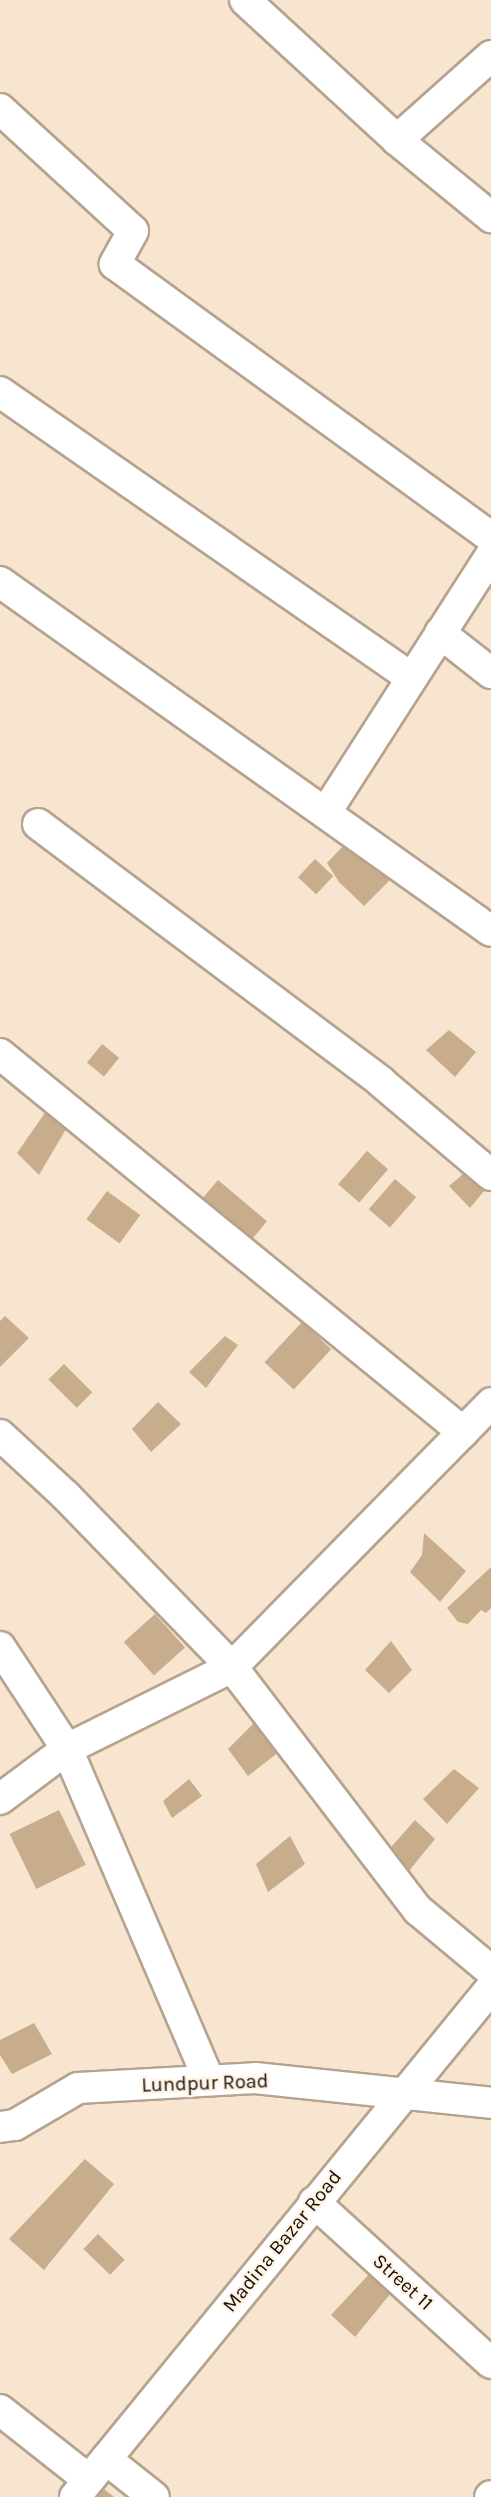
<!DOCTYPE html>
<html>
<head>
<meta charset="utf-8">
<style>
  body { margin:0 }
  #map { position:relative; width:491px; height:2497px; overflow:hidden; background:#f7e5cf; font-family:Karla,sans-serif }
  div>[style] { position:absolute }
  .building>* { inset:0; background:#c8ad8d; transform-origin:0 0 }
  .roads { filter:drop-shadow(2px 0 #b5a38f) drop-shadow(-2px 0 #b5a38f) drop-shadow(0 2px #b5a38f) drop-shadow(0 -2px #b5a38f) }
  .minor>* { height:30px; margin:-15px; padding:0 15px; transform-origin:15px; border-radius:15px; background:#fff }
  span { translate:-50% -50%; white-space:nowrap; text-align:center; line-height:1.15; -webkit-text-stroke:4.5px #fff3e6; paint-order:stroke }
  .street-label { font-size:20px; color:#171109 }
</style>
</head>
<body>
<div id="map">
  <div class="building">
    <div style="clip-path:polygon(347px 842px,391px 879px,364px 906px,339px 882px,327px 863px)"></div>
    <div style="left:315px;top:859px;width:25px;height:25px;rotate:43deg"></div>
    <div style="clip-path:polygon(449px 1030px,476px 1052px,455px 1077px,426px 1050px)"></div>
    <div style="left:102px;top:1044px;width:22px;height:24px;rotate:39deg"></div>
    <div style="clip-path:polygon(49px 1107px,69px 1124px,39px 1175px,17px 1153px)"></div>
    <div style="left:367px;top:1151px;width:28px;height:44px;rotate:41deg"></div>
    <div style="clip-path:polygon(469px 1169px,489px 1185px,470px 1208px,449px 1186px)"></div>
    <div style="left:395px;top:1179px;width:28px;height:40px;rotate:41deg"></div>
    <div style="left:218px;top:1180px;width:64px;height:36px;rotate:40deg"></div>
    <div style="left:107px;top:1191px;width:41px;height:35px;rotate:36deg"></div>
    <div style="clip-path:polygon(5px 1316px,29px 1338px,0 1367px,0 1321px)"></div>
    <div style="left:302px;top:1322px;width:40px;height:55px;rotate:43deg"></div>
    <div style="clip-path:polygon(225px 1336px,238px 1345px,206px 1388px,189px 1372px)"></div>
    <div style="left:64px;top:1364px;width:40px;height:22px;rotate:45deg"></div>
    <div style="clip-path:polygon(158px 1402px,181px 1424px,151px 1452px,132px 1429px)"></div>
    <div style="clip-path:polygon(424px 1533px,466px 1571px,440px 1602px,410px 1572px,422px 1555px)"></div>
    <div style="clip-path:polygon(491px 1567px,491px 1608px,486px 1613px,481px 1610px,468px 1624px,458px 1622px,447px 1608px)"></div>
    <div style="left:155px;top:1614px;width:45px;height:42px;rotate:48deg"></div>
    <div style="clip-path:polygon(391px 1641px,412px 1670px,389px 1693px,365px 1670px)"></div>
    <div style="clip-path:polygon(261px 1716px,284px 1748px,248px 1776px,228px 1749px)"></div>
    <div style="clip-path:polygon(454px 1769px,479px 1788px,447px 1824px,423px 1799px)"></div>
    <div style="clip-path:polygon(189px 1779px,202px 1796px,172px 1818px,163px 1801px)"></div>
    <div style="left:59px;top:1810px;width:61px;height:55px;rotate:64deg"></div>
    <div style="clip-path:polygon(415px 1820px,435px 1839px,404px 1877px,385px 1854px)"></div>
    <div style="clip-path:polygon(290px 1836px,305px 1864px,268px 1892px,256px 1864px)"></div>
    <div style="clip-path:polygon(34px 2023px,52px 2054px,12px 2074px,0 2055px,0 2040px)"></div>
    <div style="clip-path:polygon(85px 2159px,114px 2184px,44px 2270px,9px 2239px)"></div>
    <div style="left:98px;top:2234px;width:37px;height:21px;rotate:44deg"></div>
    <div style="clip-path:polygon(372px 2271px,391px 2293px,355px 2337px,331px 2315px)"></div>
    <div style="clip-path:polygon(99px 2485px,114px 2497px,91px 2497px)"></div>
  </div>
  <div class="roads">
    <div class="minor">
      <div style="left:245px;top:0;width:207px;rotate:42.6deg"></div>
      <div style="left:397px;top:140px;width:122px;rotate:39.3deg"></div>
      <div style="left:0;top:109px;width:180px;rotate:42.5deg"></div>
      <div style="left:133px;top:231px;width:38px;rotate:119deg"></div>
      <div style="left:115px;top:264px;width:465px;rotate:36deg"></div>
      <div style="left:397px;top:140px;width:126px;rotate:-41.8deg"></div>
      <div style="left:0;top:392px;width:499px;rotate:34.8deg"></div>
      <div style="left:0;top:582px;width:602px;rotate:35.4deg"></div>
      <div style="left:440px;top:633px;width:65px;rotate:38.1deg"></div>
      <div style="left:326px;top:812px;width:305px;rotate:-57.3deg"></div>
      <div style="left:38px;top:824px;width:429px;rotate:36.9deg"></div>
      <div style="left:381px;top:1082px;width:144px;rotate:40.2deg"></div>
      <div style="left:0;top:1054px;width:598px;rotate:39.23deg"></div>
      <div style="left:0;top:1435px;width:90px;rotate:42.7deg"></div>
      <div style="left:66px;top:1496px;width:238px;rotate:45.9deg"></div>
      <div style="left:232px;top:1667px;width:306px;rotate:52.6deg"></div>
      <div style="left:418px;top:1910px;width:95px;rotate:39.9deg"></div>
      <div style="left:0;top:1647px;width:122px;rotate:56.7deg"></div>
      <div style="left:67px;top:1749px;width:360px;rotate:66.8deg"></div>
      <div style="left:0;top:1799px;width:84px;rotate:-36.7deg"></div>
      <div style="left:67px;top:1749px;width:184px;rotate:-26.4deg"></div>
      <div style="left:232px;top:1667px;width:370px;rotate:-45.5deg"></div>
      <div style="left:0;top:2127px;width:15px;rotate:-8deg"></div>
      <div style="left:15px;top:2125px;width:73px;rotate:-30.4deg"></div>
      <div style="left:78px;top:2088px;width:177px;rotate:-3.2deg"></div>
      <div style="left:255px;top:2078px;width:237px;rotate:6deg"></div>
      <div style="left:314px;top:2202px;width:239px;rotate:42.3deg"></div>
      <div style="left:0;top:2410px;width:113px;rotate:38.2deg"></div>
      <div style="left:106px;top:2459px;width:61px;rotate:38.4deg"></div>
      <div style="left:75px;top:2497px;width:657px;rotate:-50.74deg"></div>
      <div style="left:490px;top:2497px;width:1px;rotate:-45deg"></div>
    </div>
  </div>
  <div class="street-label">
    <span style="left:205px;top:2083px;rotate:-2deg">Lundpur Road</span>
    <span style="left:282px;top:2241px;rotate:-51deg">Madina Bazar Road</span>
    <span style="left:403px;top:2282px;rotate:42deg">Street 11</span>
  </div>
</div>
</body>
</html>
